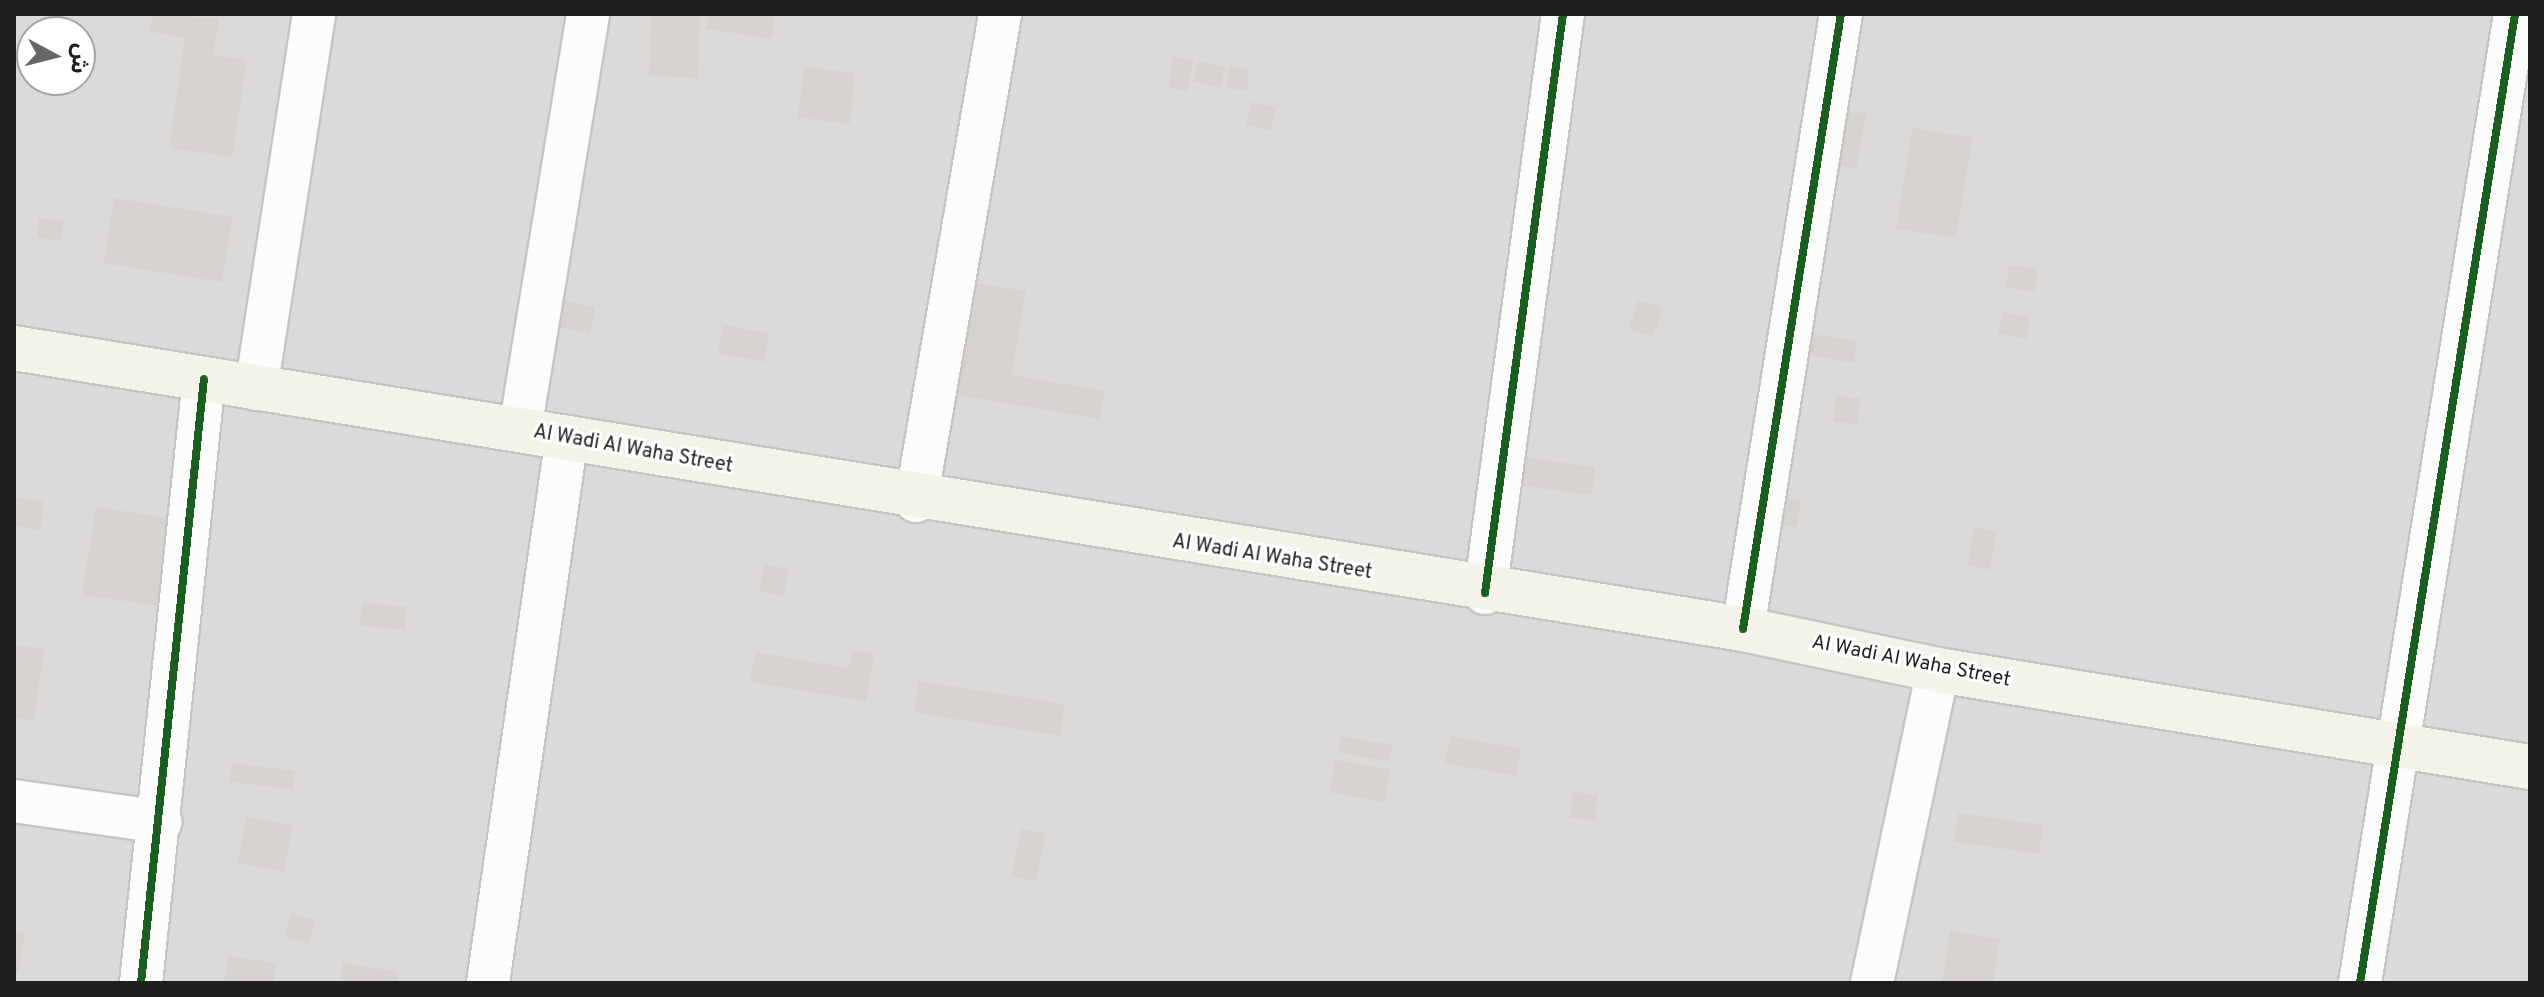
<!DOCTYPE html>
<html>
<head>
<meta charset="utf-8">
<style>
  body { margin:0 }
  #map { position:relative; width:2544px; height:997px; overflow:hidden; background:#edeae7; font-family:Overpass,"Noto Sans Arabic",sans-serif }
  div>[style] { position:absolute }
  .residential>* { inset:0; background:#dcdad9 }
  .building>* { inset:0; background:#d6d2d0; transform-origin:0 0 }
  .roads { filter:drop-shadow(2px 0 #c6c5c3) drop-shadow(-2px 0 #c6c5c3) drop-shadow(0 2px #c6c5c3) drop-shadow(0 -2px #c6c5c3) }
  .street>* { height:42px; margin:-21px; padding:0 21px; transform-origin:21px; border-radius:21px; background:#fcfcfb }
  .secondary>* { height:44px; margin:-22px; padding:0 22px; transform-origin:22px; border-radius:22px; background:#f4f3ea }
  .cycleway>* { height:8px; margin:-4px; padding:0 4px; transform-origin:4px; border-radius:4px; background:#1b5e20 }
  span { translate:-50% -50%; white-space:nowrap; text-align:center; line-height:1.15; -webkit-text-stroke:6px #fff; paint-order:stroke }
  .street-label { font-size:20px; color:#1f1f1f }
  .frame { position:absolute; inset:0; border:16px solid #1f1f1f; pointer-events:none }
  .north { position:absolute; left:16px; top:16px; width:80px; height:80px; box-sizing:border-box; background:#fff; border:2px solid #a5a5a5; border-radius:50%; rotate:97deg; font-size:22px; font-weight:700; line-height:32px; text-align:center; color:#1f1f1f }
  .north::after { content:''; display:block; margin:auto; width:28px; height:36px; background:#676665; clip-path:polygon(50% 0,100% 100%,50% 72%,0 100%) }
</style>
</head>
<body>
<div id="map">
  <div class="residential">
    <div style="clip-path:polygon(evenodd,14px 14px,2530px 14px,2530px 983px,14px 983px,14px 14px,32px 32px,80px 32px,80px 80px,32px 80px,32px 32px)"></div>
  </div>
  <div class="building">
    <div style="clip-path:polygon(153px 14px,219px 19px,213px 55px,247px 60px,232px 157px,169px 148px,185px 38px,150px 32px)"></div>
    <div style="left:651px;top:14px;width:49px;height:62px;rotate:2deg"></div>
    <div style="clip-path:polygon(709px 14px,775px 14px,772px 39px,706px 29px)"></div>
    <div style="left:1173px;top:57px;width:20px;height:31px;rotate:9deg"></div>
    <div style="left:1198px;top:61px;width:28px;height:21px;rotate:13deg"></div>
    <div style="left:1230px;top:66px;width:20px;height:22px;rotate:9deg"></div>
    <div style="left:804px;top:67px;width:52px;height:51px;rotate:7deg"></div>
    <div style="left:1251px;top:102px;width:25px;height:24px;rotate:11deg"></div>
    <div style="left:1834px;top:108px;width:33px;height:56px;rotate:11deg"></div>
    <div style="left:1912px;top:128px;width:61px;height:102px;rotate:9deg"></div>
    <div style="left:114px;top:198px;width:120px;height:66px;rotate:9deg"></div>
    <div style="left:39px;top:218px;width:25px;height:20px;rotate:7deg"></div>
    <div style="left:2009px;top:265px;width:29px;height:23px;rotate:8deg"></div>
    <div style="clip-path:polygon(956px 280px,1026px 291px,1012px 375px,1105px 391px,1100px 419px,939px 392px)"></div>
    <div style="left:560px;top:300px;width:36px;height:27px;rotate:11deg"></div>
    <div style="left:1638px;top:300px;width:26px;height:30px;rotate:18deg"></div>
    <div style="left:2002px;top:312px;width:29px;height:22px;rotate:10deg"></div>
    <div style="left:723px;top:325px;width:47px;height:29px;rotate:10deg"></div>
    <div style="left:1801px;top:332px;width:57px;height:22px;rotate:9deg"></div>
    <div style="left:1835px;top:396px;width:25px;height:26px;rotate:5deg"></div>
    <div style="left:1500px;top:454px;width:96px;height:28px;rotate:8deg"></div>
    <div style="left:1776px;top:496px;width:25px;height:28px;rotate:9deg"></div>
    <div style="clip-path:polygon(14px 497px,44px 502px,40px 530px,14px 526px)"></div>
    <div style="clip-path:polygon(96px 507px,209px 524px,173px 608px,82px 595px)"></div>
    <div style="left:1974px;top:527px;width:23px;height:39px;rotate:10deg"></div>
    <div style="left:764px;top:564px;width:25px;height:28px;rotate:11deg"></div>
    <div style="left:362px;top:603px;width:45px;height:23px;rotate:5deg"></div>
    <div style="clip-path:polygon(14px 645px,44px 649px,34px 721px,14px 718px)"></div>
    <div style="clip-path:polygon(852px 650px,874px 654px,866px 701px,750px 682px,755px 652px,849px 668px)"></div>
    <div style="left:919px;top:681px;width:148px;height:32px;rotate:9deg"></div>
    <div style="left:1341px;top:736px;width:52px;height:17px;rotate:10deg"></div>
    <div style="left:1450px;top:736px;width:72px;height:28px;rotate:10deg"></div>
    <div style="left:1335px;top:760px;width:56px;height:33px;rotate:10deg"></div>
    <div style="left:232px;top:763px;width:64px;height:19px;rotate:7deg"></div>
    <div style="left:1573px;top:792px;width:25px;height:26px;rotate:7deg"></div>
    <div style="left:1958px;top:813px;width:86px;height:29px;rotate:8deg"></div>
    <div style="left:246px;top:817px;width:47px;height:47px;rotate:10deg"></div>
    <div style="left:1021px;top:829px;width:25px;height:48px;rotate:11deg"></div>
    <div style="left:290px;top:914px;width:25px;height:24px;rotate:12deg"></div>
    <div style="clip-path:polygon(14px 931px,25px 933px,18px 974px,14px 973px)"></div>
    <div style="clip-path:polygon(1950px 931px,2000px 939px,1993px 983px,1942px 983px)"></div>
    <div style="clip-path:polygon(228px 956px,276px 963px,273px 983px,224px 983px)"></div>
    <div style="clip-path:polygon(343px 963px,399px 972px,397px 983px,340px 983px)"></div>
  </div>
  <div class="roads">
    <div class="street">
      <div style="left:256px;top:389px;width:379px;rotate:-81.2deg"></div>
      <div style="left:520px;top:430px;width:422px;rotate:-80.7deg"></div>
      <div style="left:916px;top:501px;width:494px;rotate:-80.2deg"></div>
      <div style="left:1485px;top:593px;width:584px;rotate:-82.33deg"></div>
      <div style="left:1743px;top:629px;width:623px;rotate:-80.95deg"></div>
      <div style="left:14px;top:801px;width:148px;rotate:8.1deg"></div>
      <div style="left:141px;top:983px;width:607px;rotate:-84.05deg"></div>
      <div style="left:488px;top:983px;width:552px;rotate:-81.77deg"></div>
      <div style="left:1872px;top:983px;width:320px;rotate:-78.1deg"></div>
      <div style="left:2360px;top:983px;width:981px;rotate:-80.91deg"></div>
    </div>
    <div class="secondary">
      <div style="left:14px;top:348px;width:1752px;rotate:9.23deg"></div>
      <div style="left:1743px;top:629px;width:199px;rotate:11.9deg"></div>
      <div style="left:1938px;top:670px;width:600px;rotate:9.31deg"></div>
    </div>
  </div>
  <div class="cycleway">
    <div style="left:1485px;top:593px;width:584px;rotate:-82.33deg"></div>
    <div style="left:1743px;top:629px;width:623px;rotate:-80.95deg"></div>
    <div style="left:141px;top:983px;width:607px;rotate:-84.05deg"></div>
    <div style="left:2360px;top:983px;width:981px;rotate:-80.91deg"></div>
  </div>
  <div class="street-label">
    <span style="left:633px;top:450px;rotate:10deg">Al Wadi Al Waha Street</span>
    <span style="left:1272px;top:558px;rotate:9deg">Al Wadi Al Waha Street</span>
    <span style="left:1911px;top:662px;rotate:11deg">Al Wadi Al Waha Street</span>
  </div>
  <div class="frame"></div>
  <div class="north">ش</div>
</div>
</body>
</html>
